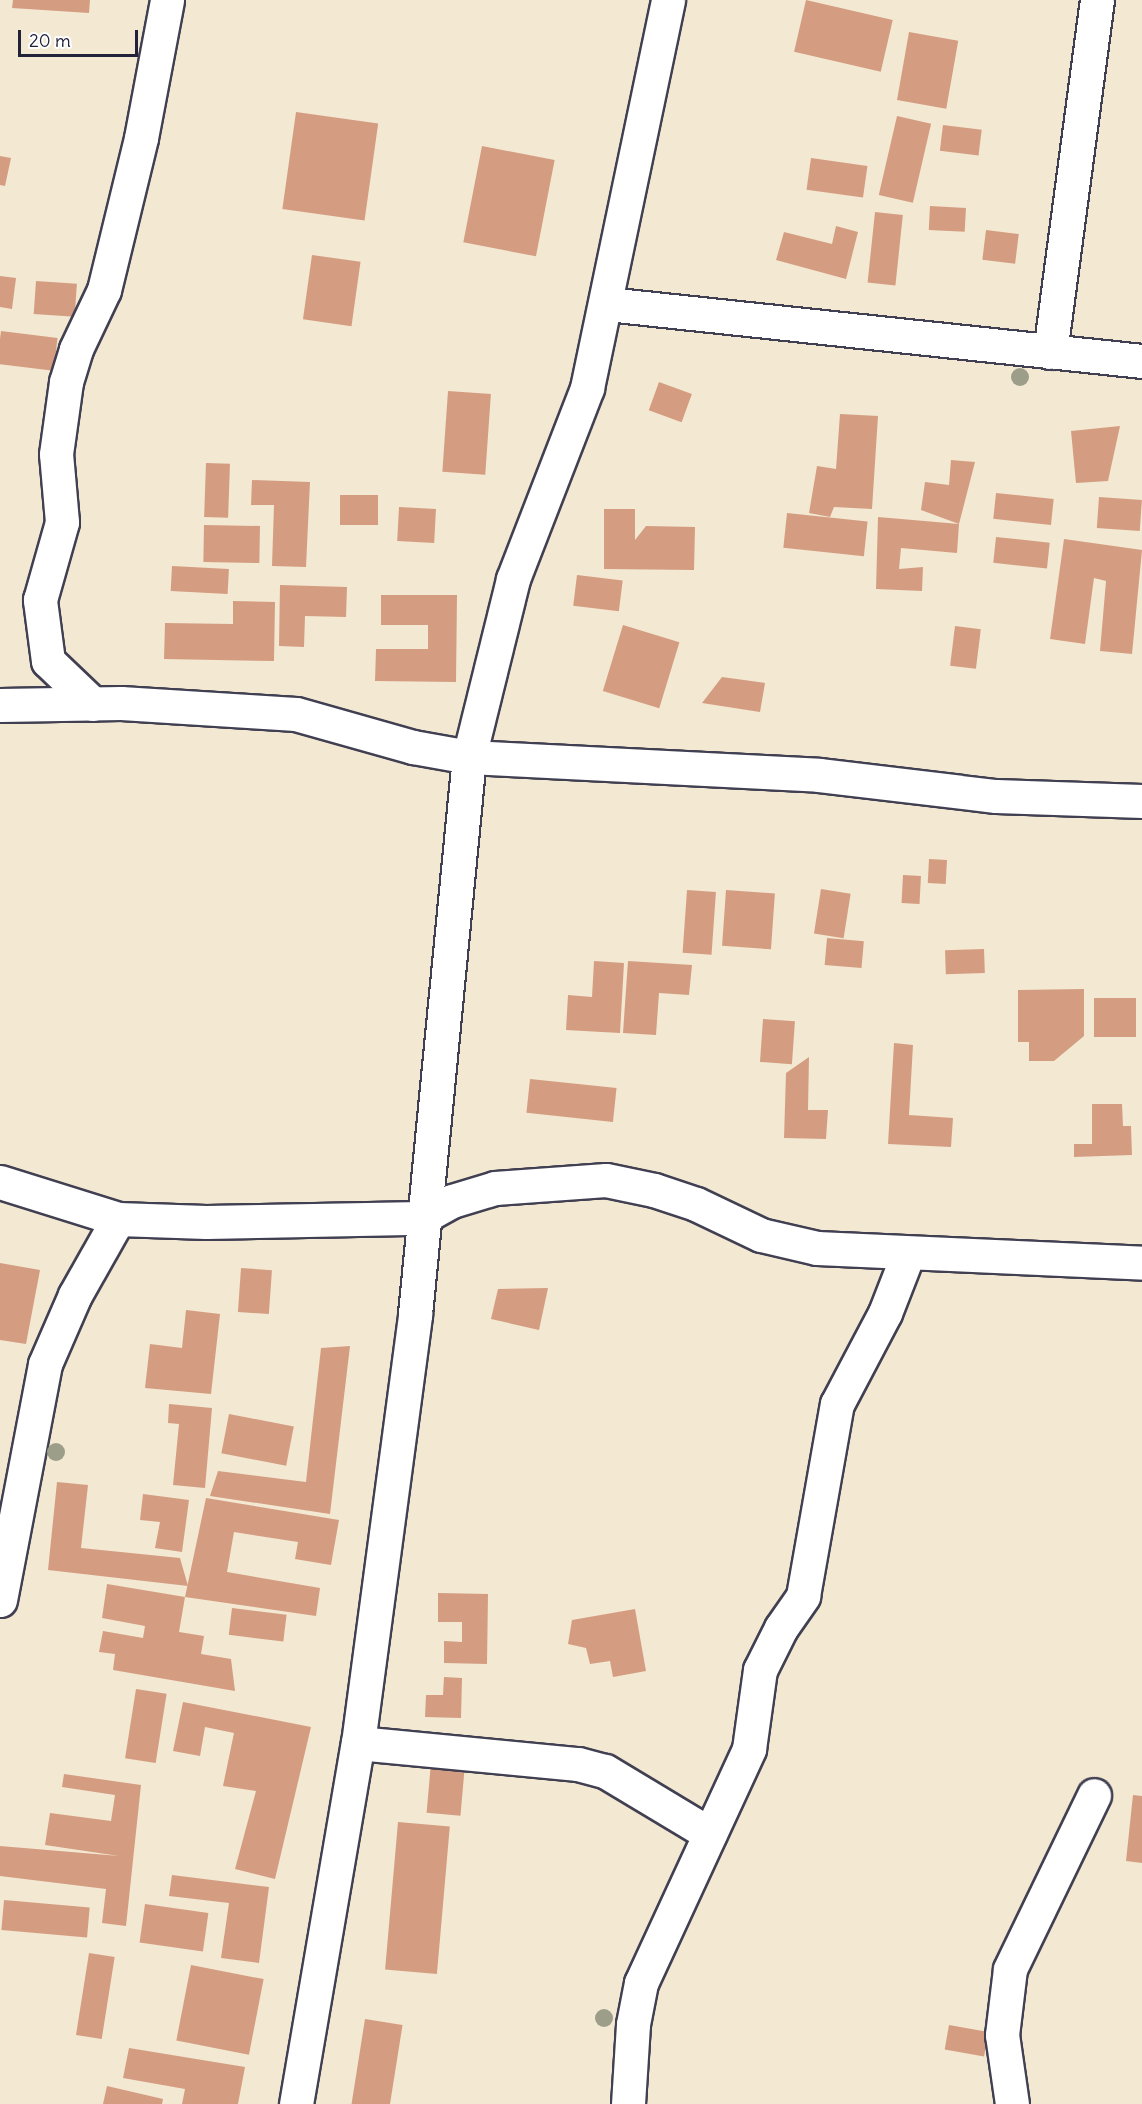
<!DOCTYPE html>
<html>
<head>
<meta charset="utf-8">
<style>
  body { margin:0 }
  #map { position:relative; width:1142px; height:2104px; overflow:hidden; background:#f3e8d2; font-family:Delius,sans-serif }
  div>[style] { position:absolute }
  .building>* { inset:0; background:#d49d81; transform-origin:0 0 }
  .roads { filter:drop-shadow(2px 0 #414052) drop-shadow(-2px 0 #414052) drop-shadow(0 2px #414052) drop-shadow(0 -2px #414052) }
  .minor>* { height:33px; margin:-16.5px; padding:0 16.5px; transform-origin:16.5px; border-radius:16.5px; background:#fff }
  .trees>* { width:18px; height:18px; margin:-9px; border-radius:50%; background:#9c9e89 }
  span { translate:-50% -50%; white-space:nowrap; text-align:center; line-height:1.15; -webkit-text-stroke:6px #fff; paint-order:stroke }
  .scale { position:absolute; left:18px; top:30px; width:120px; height:27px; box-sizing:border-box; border:3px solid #22223b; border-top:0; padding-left:8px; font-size:18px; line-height:21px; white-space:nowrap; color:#22223b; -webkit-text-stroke:4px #fff; paint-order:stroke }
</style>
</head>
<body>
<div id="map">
  <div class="building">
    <div style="clip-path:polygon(13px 0,90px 0,89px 13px,12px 8px)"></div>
    <div style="left:806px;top:0;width:89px;height:53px;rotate:13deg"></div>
    <div style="left:909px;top:32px;width:50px;height:69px;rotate:10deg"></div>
    <div style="left:296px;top:112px;width:83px;height:98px;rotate:8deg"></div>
    <div style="left:897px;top:116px;width:35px;height:81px;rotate:13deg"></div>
    <div style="left:943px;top:125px;width:39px;height:26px;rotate:7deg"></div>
    <div style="left:482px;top:146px;width:74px;height:98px;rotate:11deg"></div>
    <div style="clip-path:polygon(0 156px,11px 158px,5px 186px,0 185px)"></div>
    <div style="left:811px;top:158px;width:57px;height:32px;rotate:8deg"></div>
    <div style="left:930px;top:206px;width:36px;height:24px;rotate:3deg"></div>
    <div style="left:875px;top:212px;width:28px;height:71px;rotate:6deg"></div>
    <div style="clip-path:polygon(836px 226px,858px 232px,846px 279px,776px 260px,784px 232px,832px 244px)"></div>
    <div style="left:986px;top:230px;width:33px;height:30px;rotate:7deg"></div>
    <div style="left:312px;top:255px;width:49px;height:65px;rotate:8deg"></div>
    <div style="clip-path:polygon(0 276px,16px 278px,12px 309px,0 307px)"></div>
    <div style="left:36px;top:281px;width:41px;height:33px;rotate:4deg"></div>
    <div style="left:1px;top:331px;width:57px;height:33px;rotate:7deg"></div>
    <div style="left:659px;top:382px;width:35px;height:30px;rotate:20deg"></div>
    <div style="left:448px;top:391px;width:43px;height:81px;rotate:4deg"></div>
    <div style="clip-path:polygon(840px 414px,878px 416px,872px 509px,834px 507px,830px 517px,809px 513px,817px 466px,836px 469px)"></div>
    <div style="clip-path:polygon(1120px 426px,1108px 481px,1076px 483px,1071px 431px)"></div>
    <div style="clip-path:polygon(951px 460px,975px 462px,959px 524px,921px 510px,925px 482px,949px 485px)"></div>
    <div style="left:206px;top:463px;width:24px;height:54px;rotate:2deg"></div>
    <div style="clip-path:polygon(252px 480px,310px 482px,306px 567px,272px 566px,274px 505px,251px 505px)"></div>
    <div style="left:996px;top:493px;width:58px;height:26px;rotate:6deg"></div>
    <div style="left:378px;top:495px;width:30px;height:38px;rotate:90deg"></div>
    <div style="left:1099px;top:497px;width:43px;height:31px;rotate:4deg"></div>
    <div style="left:399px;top:507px;width:37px;height:34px;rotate:3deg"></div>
    <div style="clip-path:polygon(604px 509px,635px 509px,635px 540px,646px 526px,695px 527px,694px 570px,604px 569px)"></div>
    <div style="left:787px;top:513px;width:81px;height:35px;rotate:6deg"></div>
    <div style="clip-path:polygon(878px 517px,959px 524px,957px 553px,901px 548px,899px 569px,923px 567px,922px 591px,876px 589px)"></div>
    <div style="left:204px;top:525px;width:56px;height:37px;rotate:1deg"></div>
    <div style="left:996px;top:537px;width:54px;height:26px;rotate:6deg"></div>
    <div style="clip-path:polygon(1064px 539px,1142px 550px,1132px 654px,1100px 651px,1106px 581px,1094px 578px,1085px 644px,1050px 639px)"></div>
    <div style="left:172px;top:566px;width:57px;height:25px;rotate:3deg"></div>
    <div style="left:577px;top:575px;width:46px;height:31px;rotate:7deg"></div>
    <div style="clip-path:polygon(280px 585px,347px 587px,346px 617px,305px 616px,304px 647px,279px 646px)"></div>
    <div style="clip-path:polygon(381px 595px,457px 595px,456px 682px,375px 681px,376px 649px,428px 649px,428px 625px,381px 625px)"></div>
    <div style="clip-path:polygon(233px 601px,275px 602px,274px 661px,164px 659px,165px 623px,233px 624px)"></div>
    <div style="left:623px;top:625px;width:59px;height:69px;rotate:17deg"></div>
    <div style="left:955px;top:626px;width:26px;height:40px;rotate:7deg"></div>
    <div style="clip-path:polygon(722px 677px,765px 683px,760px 712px,702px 703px)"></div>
    <div style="left:929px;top:859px;width:18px;height:24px;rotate:3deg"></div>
    <div style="left:903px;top:875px;width:18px;height:28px;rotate:3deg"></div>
    <div style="left:821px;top:889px;width:30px;height:45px;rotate:9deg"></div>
    <div style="left:687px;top:890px;width:29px;height:63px;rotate:4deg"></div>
    <div style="left:726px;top:890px;width:49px;height:56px;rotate:4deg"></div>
    <div style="left:827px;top:938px;width:37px;height:27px;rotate:5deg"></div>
    <div style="left:984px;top:949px;width:24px;height:39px;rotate:88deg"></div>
    <div style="clip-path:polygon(594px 961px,624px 963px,620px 1033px,566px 1030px,568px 995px,592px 997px)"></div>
    <div style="clip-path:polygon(628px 961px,692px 965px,689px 995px,659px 993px,656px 1035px,623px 1033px)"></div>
    <div style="clip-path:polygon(1084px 989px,1084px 1036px,1054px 1061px,1029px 1061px,1029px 1042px,1018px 1042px,1018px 990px)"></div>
    <div style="left:1094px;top:998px;width:42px;height:39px"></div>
    <div style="left:763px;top:1019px;width:32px;height:43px;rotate:4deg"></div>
    <div style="clip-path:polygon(894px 1043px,913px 1045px,909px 1115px,953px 1118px,951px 1147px,888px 1144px)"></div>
    <div style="clip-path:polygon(809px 1057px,808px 1110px,828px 1110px,826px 1139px,784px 1138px,786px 1073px)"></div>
    <div style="left:530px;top:1079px;width:87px;height:34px;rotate:6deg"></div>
    <div style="clip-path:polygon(1092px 1104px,1122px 1104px,1123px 1126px,1131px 1126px,1132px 1155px,1074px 1157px,1074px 1144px,1092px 1144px)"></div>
    <div style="clip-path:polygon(0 1263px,40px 1270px,26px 1344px,0 1340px)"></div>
    <div style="left:241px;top:1268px;width:31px;height:44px;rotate:4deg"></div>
    <div style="clip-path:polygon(548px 1288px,539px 1330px,491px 1319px,498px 1289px)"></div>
    <div style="clip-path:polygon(186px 1310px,220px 1314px,211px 1394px,145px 1388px,150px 1344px,182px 1348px)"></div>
    <div style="clip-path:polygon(350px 1346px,330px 1514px,210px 1496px,218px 1471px,306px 1482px,321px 1348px)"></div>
    <div style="clip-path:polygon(169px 1404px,212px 1408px,205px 1488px,173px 1485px,179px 1424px,168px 1423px)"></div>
    <div style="left:229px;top:1414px;width:66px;height:40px;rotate:11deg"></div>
    <div style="clip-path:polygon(57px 1482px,88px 1485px,81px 1548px,180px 1558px,188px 1586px,48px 1570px)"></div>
    <div style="clip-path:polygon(143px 1494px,189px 1500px,182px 1552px,155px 1548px,160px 1522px,140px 1520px)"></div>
    <div style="clip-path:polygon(206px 1498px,339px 1520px,331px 1565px,295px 1559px,298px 1542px,234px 1532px,227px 1572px,320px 1588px,316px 1616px,185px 1597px)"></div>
    <div style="clip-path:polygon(107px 1584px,185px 1597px,179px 1632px,204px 1636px,201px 1654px,231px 1659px,235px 1691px,113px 1670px,115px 1654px,99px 1652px,103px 1631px,143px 1638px,145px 1626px,102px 1618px)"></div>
    <div style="clip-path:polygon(438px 1593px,488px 1594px,487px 1664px,444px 1663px,444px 1641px,462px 1642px,462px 1622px,438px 1622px)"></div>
    <div style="left:232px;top:1608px;width:55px;height:27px;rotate:7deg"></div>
    <div style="clip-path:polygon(635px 1609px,646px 1671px,613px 1677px,610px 1661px,590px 1664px,586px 1648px,568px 1644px,572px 1620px)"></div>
    <div style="clip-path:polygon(444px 1677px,462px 1678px,461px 1718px,425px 1717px,426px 1695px,443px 1695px)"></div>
    <div style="left:136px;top:1689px;width:31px;height:70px;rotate:9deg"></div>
    <div style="clip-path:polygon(183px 1702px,311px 1727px,275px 1879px,235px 1869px,256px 1791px,223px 1786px,234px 1733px,205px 1727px,200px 1756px,173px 1751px)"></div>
    <div style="left:432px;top:1751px;width:34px;height:62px;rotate:5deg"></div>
    <div style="clip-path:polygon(64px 1774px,141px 1785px,126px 1926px,102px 1923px,106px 1889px,0 1876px,0 1846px,119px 1856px,45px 1845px,50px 1813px,111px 1821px,115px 1795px,62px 1787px)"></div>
    <div style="clip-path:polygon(1133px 1795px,1142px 1796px,1142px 1863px,1126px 1861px)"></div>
    <div style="left:398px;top:1822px;width:52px;height:148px;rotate:5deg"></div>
    <div style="clip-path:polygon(172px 1875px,269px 1887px,259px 1963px,221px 1958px,229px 1903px,169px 1896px)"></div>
    <div style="left:4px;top:1900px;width:86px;height:30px;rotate:5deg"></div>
    <div style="left:145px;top:1904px;width:64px;height:39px;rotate:8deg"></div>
    <div style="left:89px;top:1953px;width:26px;height:83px;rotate:9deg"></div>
    <div style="left:191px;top:1965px;width:74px;height:77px;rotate:11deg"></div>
    <div style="left:365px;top:2019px;width:38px;height:86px;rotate:9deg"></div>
    <div style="left:949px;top:2025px;width:40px;height:25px;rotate:10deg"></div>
    <div style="clip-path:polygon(129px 2048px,245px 2067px,238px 2104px,182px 2104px,185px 2089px,123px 2078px)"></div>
    <div style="clip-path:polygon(107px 2086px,163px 2099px,162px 2104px,103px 2104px)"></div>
  </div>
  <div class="roads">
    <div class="minor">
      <div style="left:607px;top:304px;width:538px;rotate:6.08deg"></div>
      <div style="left:1050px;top:352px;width:355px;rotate:-82.4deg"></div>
      <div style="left:93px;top:704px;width:62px;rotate:-136.3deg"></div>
      <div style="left:48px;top:661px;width:62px;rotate:-97.5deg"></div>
      <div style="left:40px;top:600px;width:81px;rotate:-74.2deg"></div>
      <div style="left:62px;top:522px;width:68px;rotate:-95deg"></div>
      <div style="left:56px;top:454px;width:73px;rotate:-82.1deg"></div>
      <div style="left:66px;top:382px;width:34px;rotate:-73deg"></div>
      <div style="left:76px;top:349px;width:65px;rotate:-64.6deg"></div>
      <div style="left:104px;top:290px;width:156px;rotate:-76.3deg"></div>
      <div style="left:141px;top:138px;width:140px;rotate:-79.3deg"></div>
      <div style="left:0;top:705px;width:121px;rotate:-0.9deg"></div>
      <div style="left:121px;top:703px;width:175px;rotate:3.6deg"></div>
      <div style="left:296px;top:714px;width:122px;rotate:15.8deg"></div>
      <div style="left:413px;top:747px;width:57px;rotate:10.1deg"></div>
      <div style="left:469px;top:757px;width:350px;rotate:2.9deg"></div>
      <div style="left:819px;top:775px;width:178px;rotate:6.8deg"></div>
      <div style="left:996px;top:796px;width:146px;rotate:2deg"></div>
      <div style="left:0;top:1182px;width:124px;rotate:17.4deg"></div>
      <div style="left:118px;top:1219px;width:88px;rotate:2deg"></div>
      <div style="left:206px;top:1222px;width:215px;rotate:-1.1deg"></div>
      <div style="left:421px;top:1218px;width:35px;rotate:-29deg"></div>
      <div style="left:452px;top:1201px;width:45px;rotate:-16.8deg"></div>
      <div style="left:495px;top:1188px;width:111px;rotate:-4.1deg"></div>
      <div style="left:606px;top:1180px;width:49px;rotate:11.8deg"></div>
      <div style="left:654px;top:1190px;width:44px;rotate:18.4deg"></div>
      <div style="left:696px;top:1204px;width:72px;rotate:25.5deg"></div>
      <div style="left:761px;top:1235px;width:57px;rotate:13.1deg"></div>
      <div style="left:817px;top:1248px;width:325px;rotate:2.6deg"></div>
      <div style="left:0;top:1600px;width:240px;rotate:-79.2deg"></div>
      <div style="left:45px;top:1364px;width:75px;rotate:-66.5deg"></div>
      <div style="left:75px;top:1295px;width:87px;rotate:-60.5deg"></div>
      <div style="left:358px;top:1743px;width:221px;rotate:5.5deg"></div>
      <div style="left:578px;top:1764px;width:28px;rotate:15deg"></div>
      <div style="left:605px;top:1771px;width:122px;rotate:31deg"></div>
      <div style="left:296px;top:2104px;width:366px;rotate:-80.3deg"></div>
      <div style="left:358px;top:1743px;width:433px;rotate:-82.4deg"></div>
      <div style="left:415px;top:1314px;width:560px;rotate:-84.46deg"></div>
      <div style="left:469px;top:757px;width:183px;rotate:-76.1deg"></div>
      <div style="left:513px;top:579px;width:205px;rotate:-68.8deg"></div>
      <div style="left:587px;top:388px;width:396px;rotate:-78.2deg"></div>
      <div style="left:628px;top:2104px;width:80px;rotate:-86.4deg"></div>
      <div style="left:633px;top:2024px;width:42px;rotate:-79deg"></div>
      <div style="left:641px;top:1983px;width:258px;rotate:-65.2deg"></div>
      <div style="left:749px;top:1749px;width:80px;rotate:-82.1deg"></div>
      <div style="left:760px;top:1670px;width:47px;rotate:-63.4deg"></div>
      <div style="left:781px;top:1628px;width:39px;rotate:-55deg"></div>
      <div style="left:803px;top:1596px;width:195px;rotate:-80deg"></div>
      <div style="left:837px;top:1404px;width:103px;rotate:-62.2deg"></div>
      <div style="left:885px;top:1313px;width:63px;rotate:-68.7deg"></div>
      <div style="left:1012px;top:2104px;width:70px;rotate:-98.2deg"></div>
      <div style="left:1002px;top:2035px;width:66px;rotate:-83.1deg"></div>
      <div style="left:1010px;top:1969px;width:193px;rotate:-64.2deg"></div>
    </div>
  </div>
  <div class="trees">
    <div style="left:1020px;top:377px"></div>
    <div style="left:56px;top:1452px"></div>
    <div style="left:604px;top:2018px"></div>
  </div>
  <div class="scale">20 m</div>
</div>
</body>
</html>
